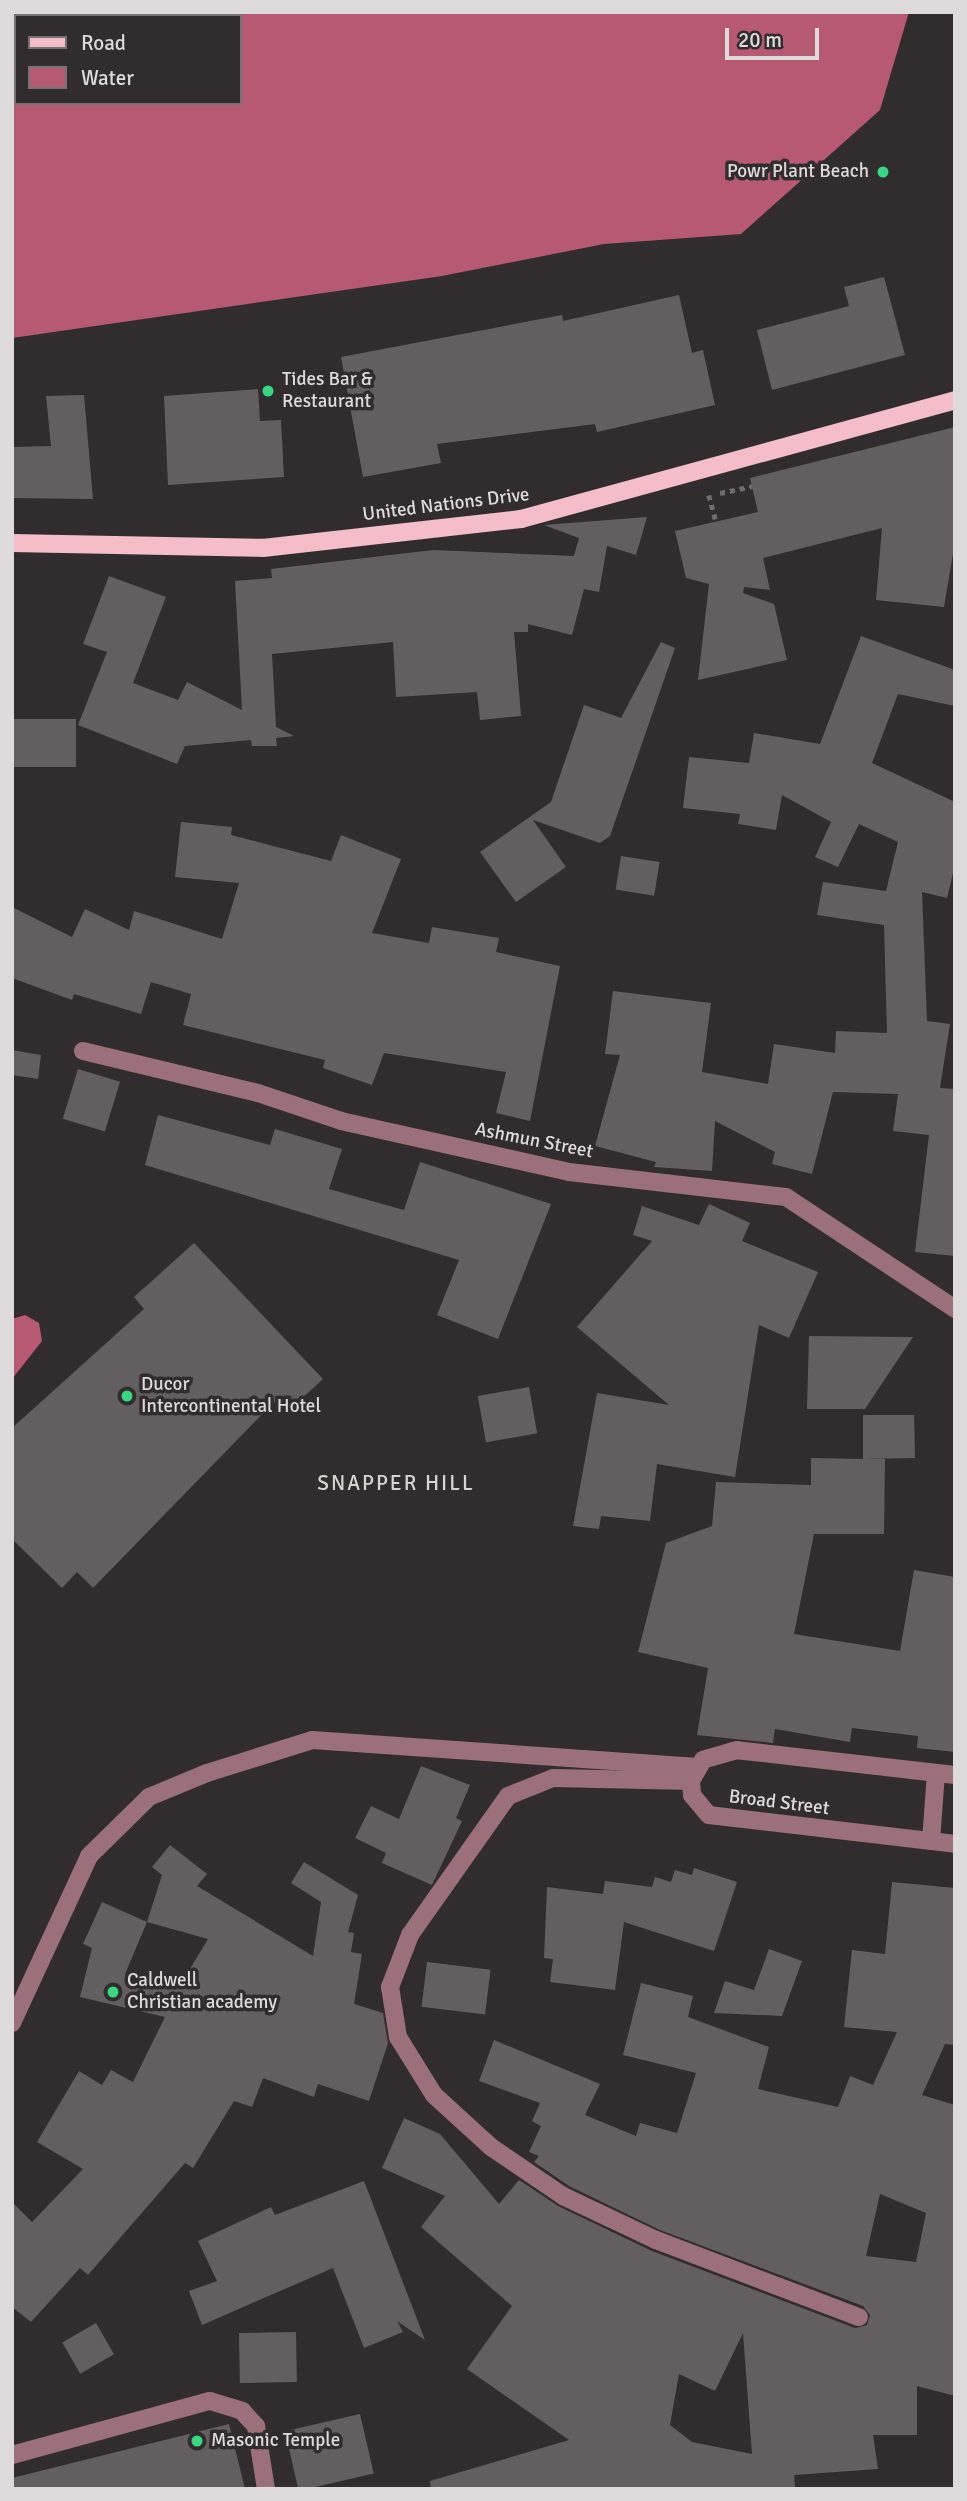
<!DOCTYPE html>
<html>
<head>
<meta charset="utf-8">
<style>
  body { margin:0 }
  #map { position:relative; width:967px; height:2501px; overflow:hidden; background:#312d2e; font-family:Signika,sans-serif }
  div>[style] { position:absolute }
  .water>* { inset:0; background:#b85973 }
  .building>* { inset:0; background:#635f60; transform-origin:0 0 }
  .path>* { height:4.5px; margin-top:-2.25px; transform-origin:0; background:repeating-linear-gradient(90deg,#6f6c6d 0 5px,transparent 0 10px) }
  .minor>* { height:18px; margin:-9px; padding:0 9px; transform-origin:9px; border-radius:9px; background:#9c707a }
  .major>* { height:18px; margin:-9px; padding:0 9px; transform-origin:9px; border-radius:9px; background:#f4bdc9 }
  .dots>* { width:19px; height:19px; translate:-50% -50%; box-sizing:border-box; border:4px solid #312d2e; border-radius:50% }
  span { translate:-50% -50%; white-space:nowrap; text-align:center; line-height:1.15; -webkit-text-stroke:7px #312d2e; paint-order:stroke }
  .poi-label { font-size:19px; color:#dedbdc }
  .right { translate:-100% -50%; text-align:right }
  .left { translate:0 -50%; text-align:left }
  .street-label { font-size:19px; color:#dedbdc }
  .neighbourhood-label { font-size:21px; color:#d8d4d4; letter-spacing:2px }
  .frame { position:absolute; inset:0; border:14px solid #dedbdc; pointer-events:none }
  .legend { position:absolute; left:14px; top:14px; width:228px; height:91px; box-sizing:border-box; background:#312d2e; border:2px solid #767374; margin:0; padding:9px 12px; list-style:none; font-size:21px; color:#dedbdc }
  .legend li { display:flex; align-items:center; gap:14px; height:35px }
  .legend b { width:35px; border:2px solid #767374 }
  .scale { position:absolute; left:725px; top:28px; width:94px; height:32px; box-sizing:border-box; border:4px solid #dedbdc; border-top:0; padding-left:9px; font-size:21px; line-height:24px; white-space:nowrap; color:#dedbdc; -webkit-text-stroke:5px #312d2e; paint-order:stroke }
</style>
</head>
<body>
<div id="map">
  <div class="water">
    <div style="clip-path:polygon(evenodd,12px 12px,909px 12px,880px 110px,741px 234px,604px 244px,442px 276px,12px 338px,12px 12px,16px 16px,240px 16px,240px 103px,16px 103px,16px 16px)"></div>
    <div style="clip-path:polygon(25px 1315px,39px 1323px,42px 1341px,12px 1379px,12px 1319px)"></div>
  </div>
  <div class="building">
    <div style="clip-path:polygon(884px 277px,905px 355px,772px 390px,757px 330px,849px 306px,844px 287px)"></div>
    <div style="clip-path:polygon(679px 295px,692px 353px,703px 350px,715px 405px,597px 432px,595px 424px,437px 444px,441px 463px,363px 477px,341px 357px,562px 315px,563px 321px)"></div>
    <div style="clip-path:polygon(258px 389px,260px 421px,281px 420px,284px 477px,168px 485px,164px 396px)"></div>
    <div style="clip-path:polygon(84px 395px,93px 499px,12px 498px,12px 447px,51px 446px,46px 396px)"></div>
    <div style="clip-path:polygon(955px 427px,955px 542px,944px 607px,876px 600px,882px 528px,763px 558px,770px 590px,744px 587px,743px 593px,774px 604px,787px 660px,698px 680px,709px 584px,686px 578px,675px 531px,758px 512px,750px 478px)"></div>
    <div style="clip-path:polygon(647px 517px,636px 555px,607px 546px,599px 592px,584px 589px,572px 635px,528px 624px,528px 632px,514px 632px,521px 716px,480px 720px,477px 692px,396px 697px,393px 642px,272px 654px,276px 727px,294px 736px,276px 738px,277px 746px,252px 746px,251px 740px,185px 746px,177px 764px,78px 725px,107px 652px,83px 644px,109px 576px,166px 597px,133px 683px,178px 700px,187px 682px,242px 710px,235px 581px,272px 578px,271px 569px,433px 550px,574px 556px,579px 538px,544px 525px)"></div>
    <div style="clip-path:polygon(861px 636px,955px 670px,955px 706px,898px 694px,872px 763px,955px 802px,955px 865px,947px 898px,922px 892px,927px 1021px,950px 1024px,940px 1088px,955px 1089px,955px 1256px,915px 1252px,929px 1135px,893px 1131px,898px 1094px,833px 1092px,812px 1174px,772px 1164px,775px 1152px,715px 1121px,712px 1171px,654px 1167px,656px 1162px,595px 1146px,620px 1055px,605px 1054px,613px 991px,711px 1003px,702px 1072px,768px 1084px,774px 1044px,835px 1053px,836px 1031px,887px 1033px,884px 925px,817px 915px,823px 882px,886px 891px,898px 842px,859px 824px,838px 867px,815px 857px,831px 822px,782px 795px,776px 830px,738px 824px,740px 814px,683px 808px,689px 757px,749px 763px,754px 733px,820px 744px)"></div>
    <div style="clip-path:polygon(661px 642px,675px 648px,610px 836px,600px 843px,533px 820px,566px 867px,516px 902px,480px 852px,551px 802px,584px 705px,621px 718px)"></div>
    <div style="left:12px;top:719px;width:64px;height:48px"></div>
    <div style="clip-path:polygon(181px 822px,232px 827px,231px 835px,331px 861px,341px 835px,401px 859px,372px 933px,429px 943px,432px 927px,499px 938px,496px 952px,560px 966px,530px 1121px,496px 1113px,506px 1072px,384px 1053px,372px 1085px,323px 1068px,325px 1060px,183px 1025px,191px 994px,151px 982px,141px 1014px,74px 994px,72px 1000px,12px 978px,12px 907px,72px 937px,85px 909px,129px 930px,134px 911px,222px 939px,239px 883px,175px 877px)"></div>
    <div style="left:621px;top:856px;width:39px;height:34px;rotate:9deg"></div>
    <div style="clip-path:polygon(12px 1050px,41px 1055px,38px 1079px,12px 1075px)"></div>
    <div style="left:78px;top:1069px;width:44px;height:52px;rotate:17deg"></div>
    <div style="clip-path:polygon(158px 1115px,270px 1145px,275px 1129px,342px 1149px,329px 1189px,404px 1210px,420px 1162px,551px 1204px,498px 1339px,437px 1315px,459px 1260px,145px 1165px)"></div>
    <div style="clip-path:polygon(709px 1204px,750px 1223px,742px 1241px,818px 1272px,789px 1338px,759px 1325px,735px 1477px,657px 1464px,650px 1521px,601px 1516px,599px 1529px,573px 1526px,597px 1393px,669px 1405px,577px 1327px,652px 1241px,633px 1235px,642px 1206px,699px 1225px)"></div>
    <div style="clip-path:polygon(194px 1243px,323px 1379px,285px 1414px,274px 1402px,93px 1588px,77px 1572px,62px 1588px,12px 1539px,12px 1428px,144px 1309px,134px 1297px)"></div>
    <div style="clip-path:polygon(809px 1336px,913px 1337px,865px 1409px,807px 1409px)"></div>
    <div style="left:529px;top:1387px;width:47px;height:52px;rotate:80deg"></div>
    <div style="clip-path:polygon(863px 1415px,914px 1415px,915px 1458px,865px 1459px,885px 1459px,884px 1534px,814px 1534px,794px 1634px,900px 1651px,914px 1570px,955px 1577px,955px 1752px,917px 1748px,918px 1736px,852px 1728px,850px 1742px,775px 1729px,773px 1743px,697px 1735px,708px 1668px,638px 1652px,666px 1543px,712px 1526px,716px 1482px,811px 1485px,811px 1458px,863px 1459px)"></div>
    <div style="clip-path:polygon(421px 1766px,470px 1785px,456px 1818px,462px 1821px,432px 1885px,382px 1863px,386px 1853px,355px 1838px,371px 1806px,399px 1819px)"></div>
    <div style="clip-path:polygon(evenodd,170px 1845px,207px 1874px,197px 1886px,313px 1956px,321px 1902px,291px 1883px,304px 1862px,358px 1895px,348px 1932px,354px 1933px,351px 1952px,362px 1954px,354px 2004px,383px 2013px,388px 2043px,369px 2101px,318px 2084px,314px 2097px,263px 2078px,252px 2107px,234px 2101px,193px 2168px,185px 2163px,88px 2275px,80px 2268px,31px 2322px,12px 2307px,12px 2202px,32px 2222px,83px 2169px,37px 2142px,79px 2071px,102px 2085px,111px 2070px,133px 2082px,165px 2017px,80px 1997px,92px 1948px,83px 1944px,102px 1902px,147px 1922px,162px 1875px,152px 1867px,170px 1845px,147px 1922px,208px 1939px,179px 1987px,125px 1974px,147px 1922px)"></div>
    <div style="clip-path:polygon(694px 1868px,737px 1882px,714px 1951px,624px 1922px,615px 1990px,550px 1982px,553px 1959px,544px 1958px,547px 1887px,603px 1894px,605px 1881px,652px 1887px,655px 1877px,671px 1882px,675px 1870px,692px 1875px)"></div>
    <div style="clip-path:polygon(evenodd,892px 1882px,955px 1888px,955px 2045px,945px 2044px,922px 2095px,955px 2105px,955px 2396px,917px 2386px,917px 2435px,873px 2435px,878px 2469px,794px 2475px,795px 2487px,431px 2489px,430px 2481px,569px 2440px,467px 2369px,512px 2306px,421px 2227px,445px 2196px,382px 2168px,404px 2118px,440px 2134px,499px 2204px,519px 2180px,558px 2206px,652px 2251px,855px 2328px,867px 2325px,870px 2315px,863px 2306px,660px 2230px,569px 2186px,534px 2162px,539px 2156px,529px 2152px,541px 2126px,532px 2121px,540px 2103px,479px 2081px,494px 2040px,600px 2084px,585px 2115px,636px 2136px,640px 2123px,677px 2133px,696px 2073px,623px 2055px,641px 1983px,693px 1996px,688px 2017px,769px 2047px,758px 2089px,838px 2107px,850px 2076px,873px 2085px,897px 2032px,844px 2027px,852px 1950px,885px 1954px,892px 1882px,880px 2194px,926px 2213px,916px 2262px,866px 2256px,880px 2194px,892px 1882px,743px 2333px,752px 2454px,692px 2442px,670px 2425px,679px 2374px,715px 2391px,743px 2333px)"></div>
    <div style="clip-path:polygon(769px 1949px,802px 1961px,782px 2016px,714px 2013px,725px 1981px,754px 1990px)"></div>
    <div style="left:427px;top:1962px;width:64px;height:45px;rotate:7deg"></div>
    <div style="clip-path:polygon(364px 2181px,425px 2340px,397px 2321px,403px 2332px,364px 2348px,333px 2268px,202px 2325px,189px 2291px,217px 2281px,198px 2241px,271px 2207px,275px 2215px)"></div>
    <div style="left:96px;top:2323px;width:36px;height:39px;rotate:60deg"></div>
    <div style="left:296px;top:2332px;width:50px;height:57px;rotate:89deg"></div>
    <div style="left:360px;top:2414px;width:61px;height:77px;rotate:77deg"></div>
    <div style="clip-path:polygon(229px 2424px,245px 2489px,12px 2489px,12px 2478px)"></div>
  </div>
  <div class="path">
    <div style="left:720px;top:493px;width:33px;rotate:-12deg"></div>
    <div style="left:709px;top:495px;width:27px;rotate:75deg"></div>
  </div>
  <div class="minor">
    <div style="left:83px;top:1051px;width:180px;rotate:13.5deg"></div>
    <div style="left:258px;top:1093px;width:88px;rotate:18.6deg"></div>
    <div style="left:341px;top:1121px;width:234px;rotate:12.6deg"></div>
    <div style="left:569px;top:1172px;width:218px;rotate:6.6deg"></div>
    <div style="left:786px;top:1197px;width:203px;rotate:33.5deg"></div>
    <div style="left:955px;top:1775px;width:219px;rotate:-173.5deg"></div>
    <div style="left:737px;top:1750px;width:35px;rotate:164deg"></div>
    <div style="left:703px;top:1760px;width:24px;rotate:120deg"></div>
    <div style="left:691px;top:1781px;width:14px;rotate:86deg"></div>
    <div style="left:692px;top:1795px;width:26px;rotate:50deg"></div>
    <div style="left:709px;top:1815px;width:248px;rotate:6.7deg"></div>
    <div style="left:691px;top:1781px;width:138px;rotate:-178.8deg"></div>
    <div style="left:553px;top:1778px;width:48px;rotate:158.2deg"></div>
    <div style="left:508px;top:1796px;width:170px;rotate:125.2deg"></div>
    <div style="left:410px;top:1935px;width:56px;rotate:111deg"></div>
    <div style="left:390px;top:1987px;width:51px;rotate:80.9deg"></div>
    <div style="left:398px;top:2037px;width:68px;rotate:58.2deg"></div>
    <div style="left:434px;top:2095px;width:77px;rotate:42.4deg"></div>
    <div style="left:491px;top:2147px;width:87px;rotate:34.2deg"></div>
    <div style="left:563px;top:2196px;width:103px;rotate:25.3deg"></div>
    <div style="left:656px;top:2240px;width:217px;rotate:20.8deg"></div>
    <div style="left:931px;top:1841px;width:68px;rotate:-85.8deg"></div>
    <div style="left:12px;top:2023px;width:184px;rotate:-65.2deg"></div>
    <div style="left:89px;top:1856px;width:84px;rotate:-44.5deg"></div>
    <div style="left:149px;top:1797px;width:63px;rotate:-22.5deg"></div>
    <div style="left:207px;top:1773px;width:110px;rotate:-17.4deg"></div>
    <div style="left:312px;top:1740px;width:383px;rotate:4deg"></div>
    <div style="left:12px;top:2455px;width:205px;rotate:-15.3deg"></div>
    <div style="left:210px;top:2401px;width:34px;rotate:17deg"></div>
    <div style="left:242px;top:2411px;width:21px;rotate:47deg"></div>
    <div style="left:256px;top:2426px;width:64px;rotate:81deg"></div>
  </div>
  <div class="major">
    <div style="left:12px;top:543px;width:251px;rotate:1.1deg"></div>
    <div style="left:263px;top:548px;width:260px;rotate:-6.4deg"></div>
    <div style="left:521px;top:519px;width:450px;rotate:-15.3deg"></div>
  </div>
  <div class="dots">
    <div style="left:883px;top:172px;background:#36d880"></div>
    <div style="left:268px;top:391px;background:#36d880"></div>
    <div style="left:127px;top:1396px;background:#36d880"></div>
    <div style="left:113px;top:1992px;background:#36d880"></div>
    <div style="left:197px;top:2441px;background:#36d880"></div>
  </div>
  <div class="poi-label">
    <span class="right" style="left:869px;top:172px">Powr Plant Beach</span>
    <span class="left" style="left:282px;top:391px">Tides Bar &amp;<br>Restaurant</span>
    <span class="left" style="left:141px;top:1396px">Ducor<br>Intercontinental Hotel</span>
    <span class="left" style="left:127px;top:1992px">Caldwell<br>Christian academy</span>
    <span class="left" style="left:211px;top:2441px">Masonic Temple</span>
  </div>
  <div class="street-label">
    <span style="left:446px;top:505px;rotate:-7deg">United Nations Drive</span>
    <span style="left:534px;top:1141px;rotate:11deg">Ashmun Street</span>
    <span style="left:779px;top:1803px;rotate:7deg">Broad Street</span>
  </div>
  <div class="neighbourhood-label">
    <span style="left:396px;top:1483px">SNAPPER HILL</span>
  </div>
  <div class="frame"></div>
  <ul class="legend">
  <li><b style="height:9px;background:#f4bdc9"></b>Road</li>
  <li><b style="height:19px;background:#b85973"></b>Water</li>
  </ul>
  <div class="scale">20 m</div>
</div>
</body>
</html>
